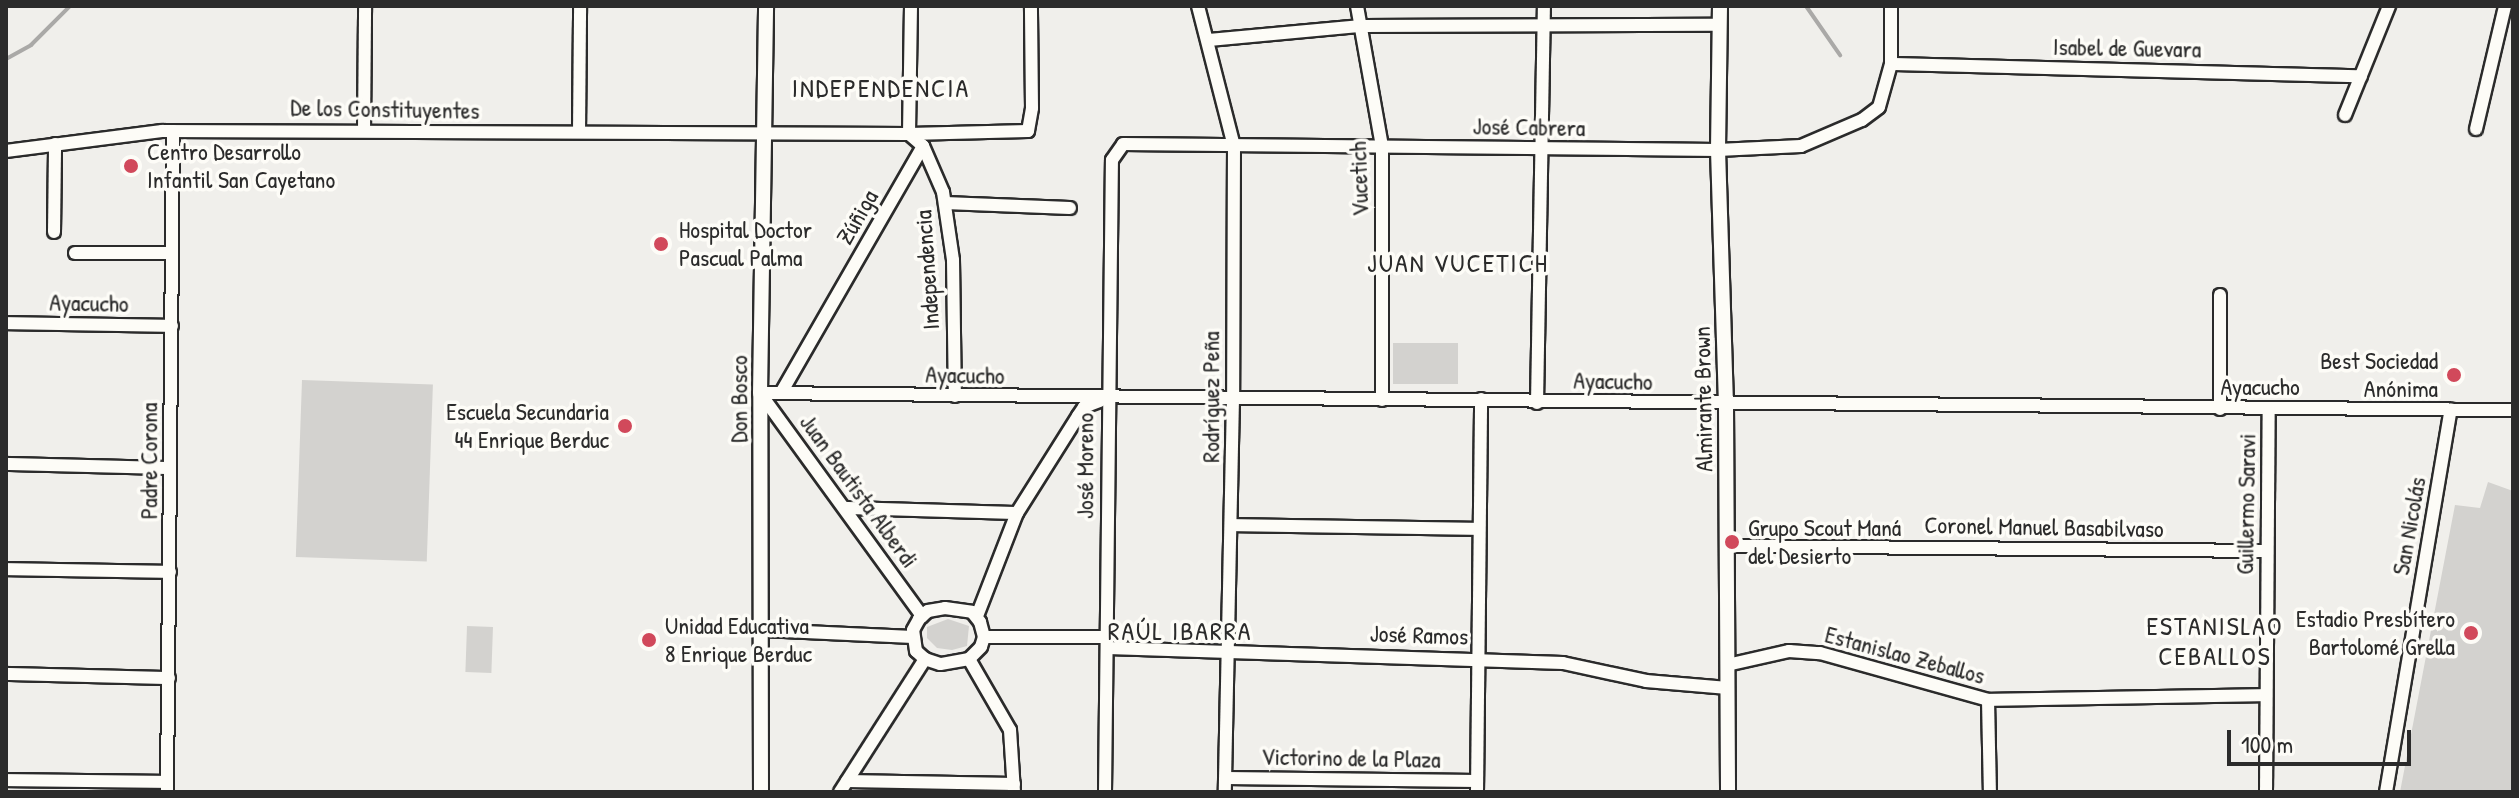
<!DOCTYPE html>
<html>
<head>
<meta charset="utf-8">
<style>
  body { margin:0 }
  #map { position:relative; width:2519px; height:798px; overflow:hidden; background:#f0efeb; font-family:"Patrick Hand",sans-serif }
  div>[style] { position:absolute }
  .green>* { inset:0; background:#d3d2cf; transform-origin:0 0 }
  .stream>* { height:4px; margin:-2px; padding:0 2px; transform-origin:2px; border-radius:2px; background:#aaa9a7 }
  .roads { filter:drop-shadow(2px 0 #2b2b2b) drop-shadow(-2px 0 #2b2b2b) drop-shadow(0 2px #2b2b2b) drop-shadow(0 -2px #2b2b2b) }
  .minor>* { height:12px; margin:-6px; padding:0 6px; transform-origin:6px; border-radius:6px; background:#fdfcf7 }
  .major>* { height:14px; margin:-7px; padding:0 7px; transform-origin:7px; border-radius:7px; background:#fdfcf7 }
  .dots>* { width:22px; height:22px; translate:-50% -50%; box-sizing:border-box; border:4px solid #fdfcf7; border-radius:50% }
  span { translate:-50% -50%; white-space:nowrap; text-align:center; line-height:1.15; -webkit-text-stroke:7px #fdfcf7; paint-order:stroke }
  .street-label { font-size:24px; color:#2b2b2b }
  .poi-label { font-size:24px; color:#2b2b2b }
  .left { translate:0 -50%; text-align:left }
  .right { translate:-100% -50%; text-align:right }
  .neighbourhood-label { font-size:26px; color:#2b2b2b; letter-spacing:2px }
  .frame { position:absolute; inset:0; border:8px solid #2b2b2b; pointer-events:none }
  .scale { position:absolute; left:2227px; top:730px; width:184px; height:36px; box-sizing:border-box; border:4px solid #2b2b2b; border-top:0; padding-left:10px; font-size:24px; line-height:28px; white-space:nowrap; color:#2b2b2b; -webkit-text-stroke:6px #fdfcf7; paint-order:stroke }
</style>
</head>
<body>
<div id="map">
  <div class="green">
    <div style="left:1393px;top:343px;width:65px;height:41px"></div>
    <div style="left:302px;top:380px;width:131px;height:177px;rotate:2deg"></div>
    <div style="clip-path:polygon(2488px 482px,2513px 491px,2513px 792px,2400px 792px,2455px 505px,2480px 508px)"></div>
    <div style="clip-path:polygon(948px 619px,969px 626px,967px 646px,952px 650px,937px 648px,927px 638px,927px 627px)"></div>
    <div style="left:467px;top:626px;width:26px;height:46px;rotate:2deg"></div>
  </div>
  <div class="stream">
    <div style="left:1806px;top:6px;width:60px;rotate:55.2deg"></div>
    <div style="left:6px;top:59px;width:29px;rotate:-29deg"></div>
    <div style="left:31px;top:45px;width:55px;rotate:-45deg"></div>
  </div>
  <div class="roads">
    <div class="minor">
      <div style="left:911px;top:6px;width:128px;rotate:90.9deg"></div>
      <div style="left:909px;top:134px;width:18px;rotate:41deg"></div>
      <div style="left:923px;top:146px;width:50px;rotate:66.5deg"></div>
      <div style="left:943px;top:192px;width:69px;rotate:81.6deg"></div>
      <div style="left:953px;top:260px;width:136px;rotate:89.2deg"></div>
      <div style="left:1198px;top:6px;width:145px;rotate:75.6deg"></div>
      <div style="left:1234px;top:146px;width:252px;rotate:90.2deg"></div>
      <div style="left:1233px;top:398px;width:394px;rotate:91.2deg"></div>
      <div style="left:1357px;top:6px;width:142px;rotate:79.9deg"></div>
      <div style="left:1382px;top:146px;width:254px;rotate:90deg"></div>
      <div style="left:1209px;top:40px;width:153px;rotate:-5.3deg"></div>
      <div style="left:1361px;top:26px;width:359px;rotate:-0.2deg"></div>
      <div style="left:1891px;top:64px;width:470px;rotate:1.5deg"></div>
      <div style="left:2345px;top:115px;width:118px;rotate:-68deg"></div>
      <div style="left:2476px;top:129px;width:126px;rotate:-76.7deg"></div>
      <div style="left:364px;top:131px;width:125px;rotate:-89.5deg"></div>
      <div style="left:579px;top:132px;width:126px;rotate:-89.5deg"></div>
      <div style="left:6px;top:151px;width:157px;rotate:-7.3deg"></div>
      <div style="left:162px;top:131px;width:747px;rotate:0.23deg"></div>
      <div style="left:909px;top:134px;width:119px;rotate:-1.4deg"></div>
      <div style="left:1028px;top:131px;width:23px;rotate:-80deg"></div>
      <div style="left:1032px;top:108px;width:102px;rotate:-90.6deg"></div>
      <div style="left:945px;top:203px;width:125px;rotate:2.3deg"></div>
      <div style="left:54px;top:232px;width:88px;rotate:-89.3deg"></div>
      <div style="left:75px;top:253px;width:97px"></div>
      <div style="left:2220px;top:295px;width:114px;rotate:90deg"></div>
      <div style="left:6px;top:323px;width:166px;rotate:1deg"></div>
      <div style="left:760px;top:393px;width:1753px;rotate:0.56deg"></div>
      <div style="left:760px;top:393px;width:276px;rotate:54deg"></div>
      <div style="left:781px;top:393px;width:285px;rotate:-60.1deg"></div>
      <div style="left:1537px;top:403px;width:397px;rotate:-89deg"></div>
      <div style="left:6px;top:464px;width:164px;rotate:1.4deg"></div>
      <div style="left:846px;top:508px;width:171px;rotate:1.7deg"></div>
      <div style="left:1232px;top:525px;width:247px;rotate:0.9deg"></div>
      <div style="left:1726px;top:546px;width:540px;rotate:0.53deg"></div>
      <div style="left:6px;top:569px;width:164px;rotate:1deg"></div>
      <div style="left:945px;top:608px;width:27px;rotate:8deg"></div>
      <div style="left:972px;top:612px;width:13px;rotate:51deg"></div>
      <div style="left:980px;top:622px;width:16px;rotate:75deg"></div>
      <div style="left:984px;top:637px;width:10px;rotate:107deg"></div>
      <div style="left:981px;top:647px;width:17px;rotate:135deg"></div>
      <div style="left:969px;top:659px;width:29px;rotate:170deg"></div>
      <div style="left:940px;top:664px;width:16px;rotate:-162deg"></div>
      <div style="left:925px;top:659px;width:12px;rotate:-138deg"></div>
      <div style="left:916px;top:651px;width:21px;rotate:-98deg"></div>
      <div style="left:913px;top:630px;width:13px;rotate:-61deg"></div>
      <div style="left:919px;top:619px;width:12px;rotate:-42deg"></div>
      <div style="left:928px;top:611px;width:17px;rotate:-10deg"></div>
      <div style="left:977px;top:616px;width:110px;rotate:-68.8deg"></div>
      <div style="left:1017px;top:513px;width:115px;rotate:-57.8deg"></div>
      <div style="left:1078px;top:416px;width:11px;rotate:-56deg"></div>
      <div style="left:1084px;top:407px;width:17px;rotate:-21deg"></div>
      <div style="left:762px;top:630px;width:151px;rotate:2.7deg"></div>
      <div style="left:984px;top:637px;width:123px"></div>
      <div style="left:1108px;top:648px;width:455px;rotate:1.9deg"></div>
      <div style="left:1563px;top:663px;width:85px;rotate:12.2deg"></div>
      <div style="left:1646px;top:681px;width:82px;rotate:4.9deg"></div>
      <div style="left:969px;top:659px;width:82px;rotate:60deg"></div>
      <div style="left:1010px;top:730px;width:62px;rotate:86.3deg"></div>
      <div style="left:1727px;top:665px;width:64px;rotate:-12.7deg"></div>
      <div style="left:1789px;top:651px;width:31px;rotate:4deg"></div>
      <div style="left:1820px;top:653px;width:174px;rotate:15.6deg"></div>
      <div style="left:1988px;top:700px;width:278px;rotate:-1deg"></div>
      <div style="left:6px;top:674px;width:163px;rotate:1.4deg"></div>
      <div style="left:1988px;top:700px;width:92px;rotate:88.8deg"></div>
      <div style="left:1226px;top:778px;width:251px;rotate:0.7deg"></div>
      <div style="left:6px;top:780px;width:161px;rotate:0.7deg"></div>
      <div style="left:847px;top:781px;width:167px;rotate:1deg"></div>
      <div style="left:167px;top:792px;width:661px;rotate:-89.48deg"></div>
      <div style="left:840px;top:792px;width:158px;rotate:-57.4deg"></div>
      <div style="left:1105px;top:792px;width:632px;rotate:-89.37deg"></div>
      <div style="left:1112px;top:160px;width:19px;rotate:-55deg"></div>
      <div style="left:1123px;top:144px;width:595px;rotate:0.58deg"></div>
      <div style="left:1718px;top:150px;width:83px;rotate:-2.8deg"></div>
      <div style="left:1801px;top:146px;width:66px;rotate:-23.1deg"></div>
      <div style="left:1862px;top:120px;width:21px;rotate:-37deg"></div>
      <div style="left:1879px;top:107px;width:45px;rotate:-74.4deg"></div>
      <div style="left:1891px;top:64px;width:58px;rotate:-90deg"></div>
      <div style="left:1477px;top:792px;width:393px;rotate:-89.4deg"></div>
      <div style="left:2266px;top:792px;width:383px;rotate:-89.6deg"></div>
      <div style="left:2386px;top:792px;width:388px;rotate:-80.4deg"></div>
    </div>
    <div class="major">
      <div style="left:1720px;top:6px;width:144px;rotate:90.8deg"></div>
      <div style="left:1718px;top:150px;width:255px;rotate:88.2deg"></div>
      <div style="left:1726px;top:405px;width:387px;rotate:89.7deg"></div>
      <div style="left:761px;top:792px;width:399px;rotate:-90.1deg"></div>
      <div style="left:760px;top:393px;width:387px;rotate:-89.1deg"></div>
    </div>
  </div>
  <div class="dots">
    <div style="left:131px;top:166px;background:#d1495b"></div>
    <div style="left:661px;top:244px;background:#d1495b"></div>
    <div style="left:2454px;top:375px;background:#d1495b"></div>
    <div style="left:625px;top:426px;background:#d1495b"></div>
    <div style="left:1732px;top:542px;background:#d1495b"></div>
    <div style="left:2471px;top:633px;background:#d1495b"></div>
    <div style="left:649px;top:640px;background:#d1495b"></div>
  </div>
  <div class="street-label">
    <span style="left:2127px;top:48px;rotate:1deg">Isabel de Guevara</span>
    <span style="left:385px;top:109px;rotate:1deg">De los Constituyentes</span>
    <span style="left:1529px;top:127px;rotate:1deg">José Cabrera</span>
    <span style="left:1359px;top:179px;rotate:-92deg">Vucetich</span>
    <span style="left:857px;top:217px;rotate:-60deg">Zúñiga</span>
    <span style="left:927px;top:270px;rotate:-94deg">Independencia</span>
    <span style="left:89px;top:303px;rotate:1deg">Ayacucho</span>
    <span style="left:965px;top:375px;rotate:1deg">Ayacucho</span>
    <span style="left:1613px;top:381px;rotate:1deg">Ayacucho</span>
    <span style="left:2260px;top:387px">Ayacucho</span>
    <span style="left:1211px;top:397px;rotate:-90deg">Rodríguez Peña</span>
    <span style="left:739px;top:399px;rotate:-90deg">Don Bosco</span>
    <span style="left:1703px;top:399px;rotate:-91deg">Almirante Brown</span>
    <span style="left:149px;top:461px;rotate:-90deg">Padre Corona</span>
    <span style="left:1085px;top:466px;rotate:-90deg">José Moreno</span>
    <span style="left:859px;top:491px;rotate:54deg">Juan Bautista Alberdi</span>
    <span style="left:2246px;top:504px;rotate:-89deg">Guillermo Saravi</span>
    <span style="left:2409px;top:526px;rotate:-80deg">San Nicolás</span>
    <span style="left:2044px;top:527px;rotate:1deg">Coronel Manuel Basabilvaso</span>
    <span style="left:1419px;top:635px;rotate:2deg">José Ramos</span>
    <span style="left:1905px;top:655px;rotate:15deg">Estanislao Zeballos</span>
    <span style="left:1351px;top:758px;rotate:1deg">Victorino de la Plaza</span>
  </div>
  <div class="poi-label">
    <span class="left" style="left:147px;top:166px">Centro Desarrollo<br>Infantil San Cayetano</span>
    <span class="left" style="left:679px;top:244px">Hospital Doctor<br>Pascual Palma</span>
    <span class="right" style="left:2438px;top:375px">Best Sociedad<br>Anónima</span>
    <span class="right" style="left:609px;top:426px">Escuela Secundaria<br>44 Enrique Berduc</span>
    <span class="left" style="left:1748px;top:542px">Grupo Scout Maná<br>del Desierto</span>
    <span class="right" style="left:2455px;top:633px">Estadio Presbítero<br>Bartolomé Grella</span>
    <span class="left" style="left:665px;top:640px">Unidad Educativa<br>8 Enrique Berduc</span>
  </div>
  <div class="neighbourhood-label">
    <span style="left:881px;top:88px">INDEPENDENCIA</span>
    <span style="left:1458px;top:263px">JUAN VUCETICH</span>
    <span style="left:2215px;top:641px">ESTANISLAO<br>CEBALLOS</span>
    <span style="left:1180px;top:631px">RAÚL IBARRA</span>
  </div>
  <div class="frame"></div>
  <div class="scale">100 m</div>
</div>
</body>
</html>
